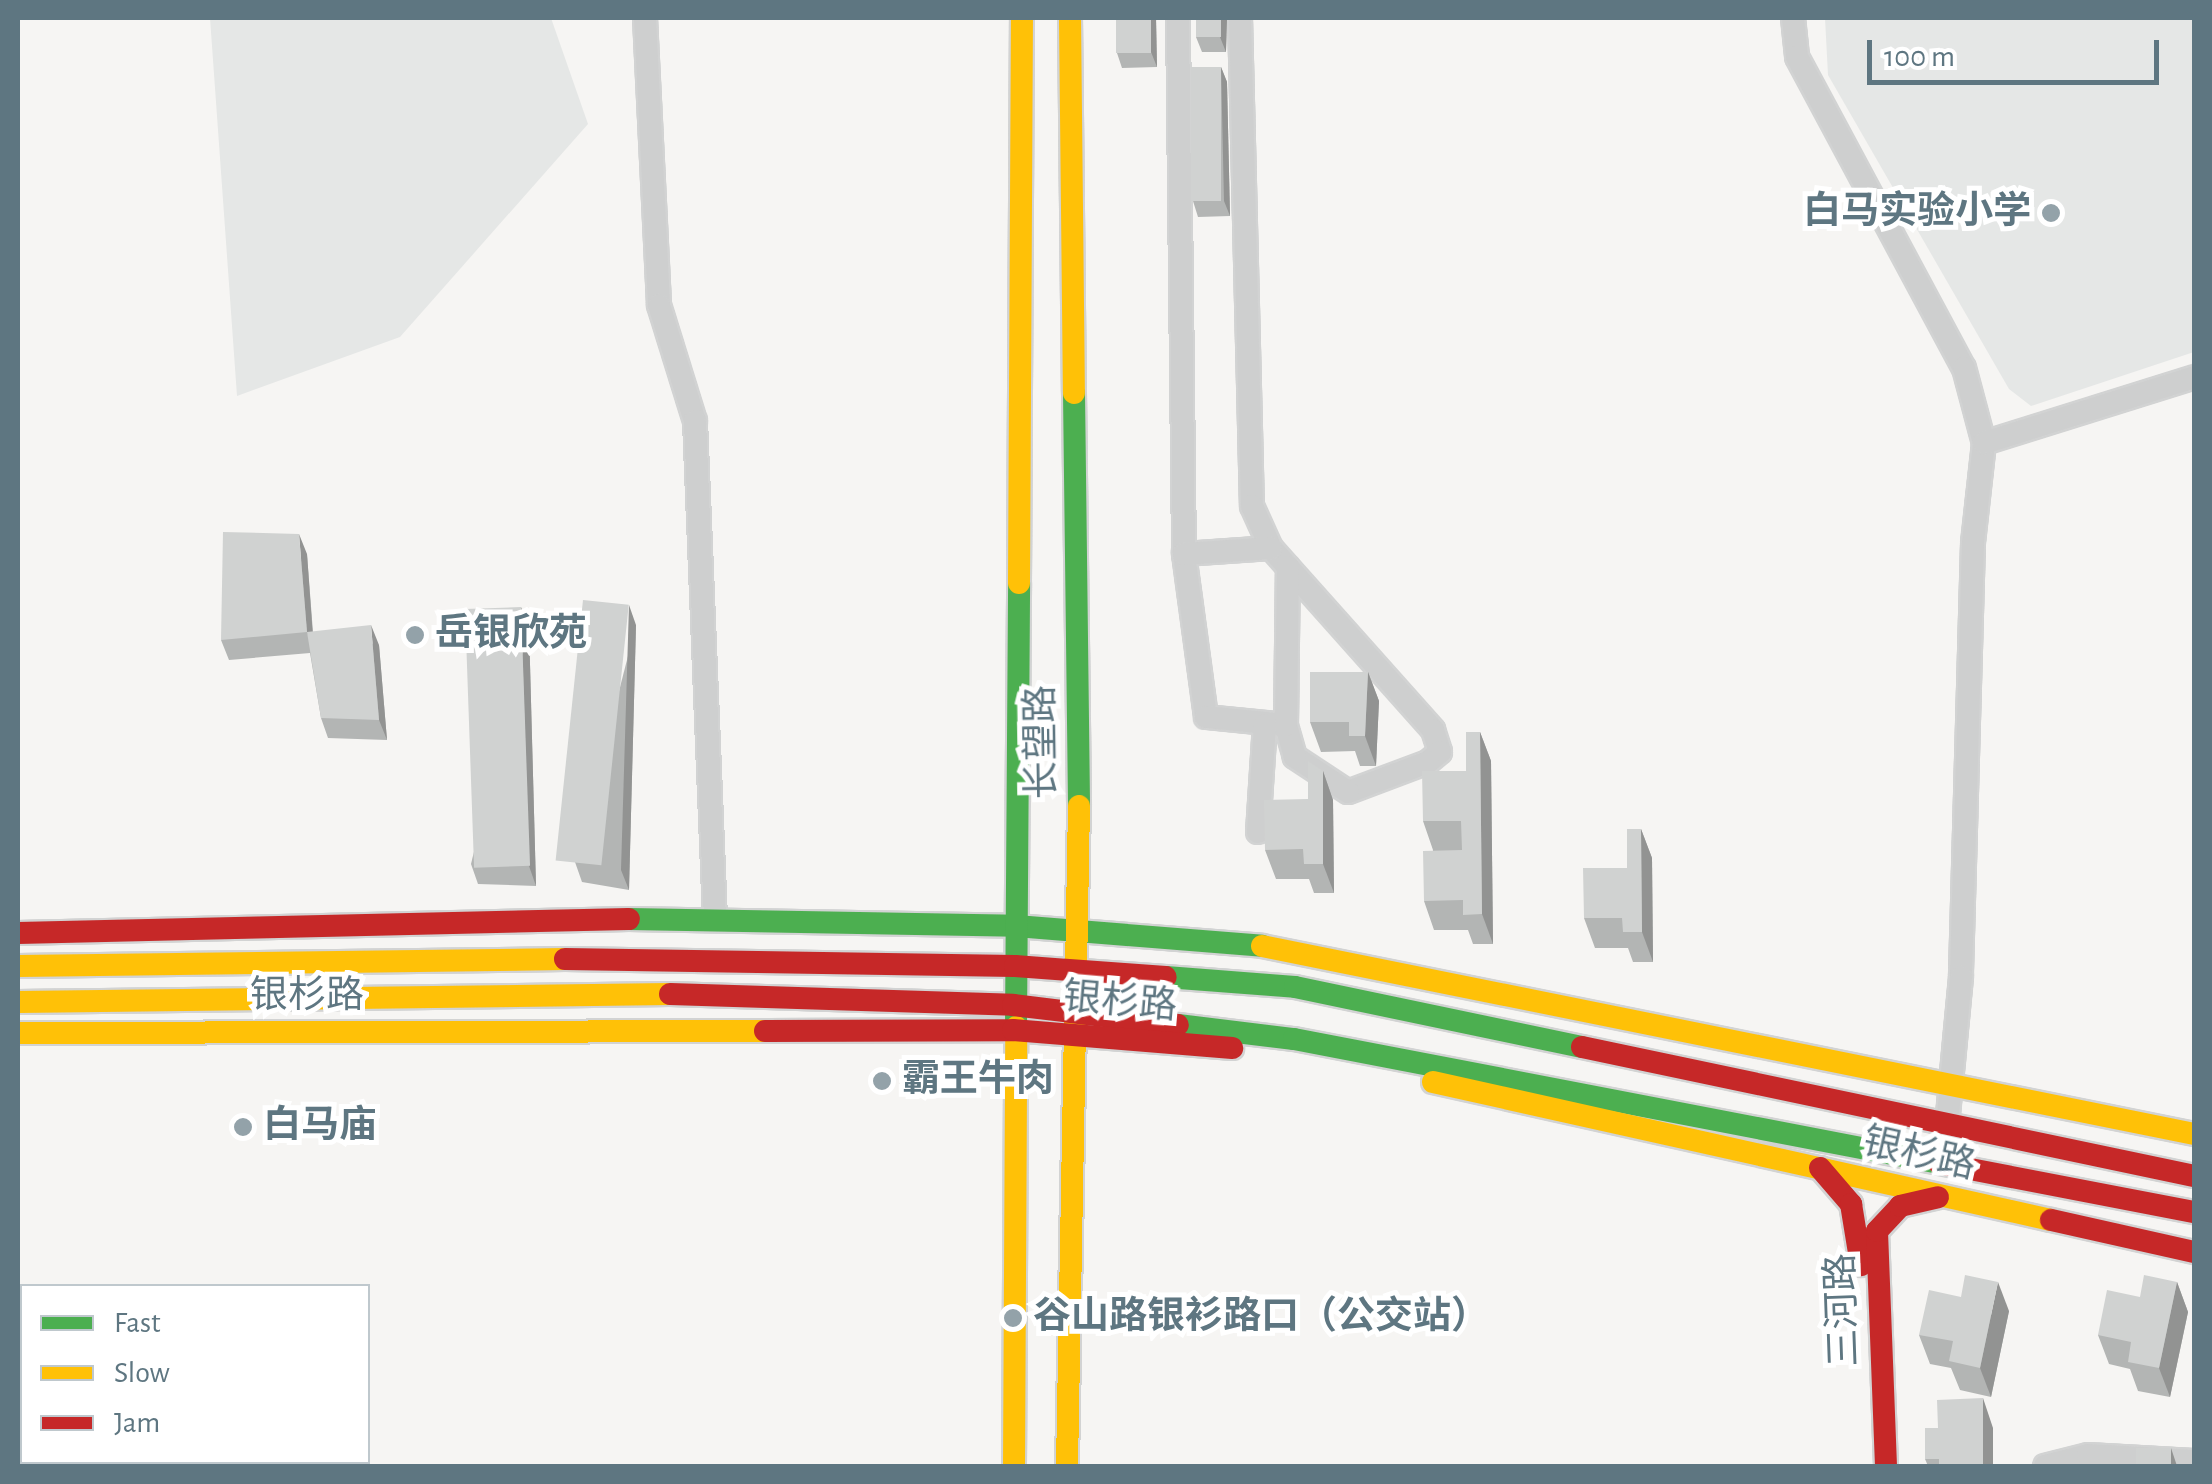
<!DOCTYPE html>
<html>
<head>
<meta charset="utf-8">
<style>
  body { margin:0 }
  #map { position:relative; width:2212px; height:1484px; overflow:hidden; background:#f6f5f3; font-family:"Alegreya Sans","Noto Sans SC",sans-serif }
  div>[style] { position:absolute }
  .built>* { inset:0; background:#e5e7e6 }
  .roads { filter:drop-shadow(2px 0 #d2d3d3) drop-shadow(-2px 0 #d2d3d3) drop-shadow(0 2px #d2d3d3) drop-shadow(0 -2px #d2d3d3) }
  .street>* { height:22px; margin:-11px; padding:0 11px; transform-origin:11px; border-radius:11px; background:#cecfcf }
  .fast>* { height:22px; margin:-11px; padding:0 11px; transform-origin:11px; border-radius:11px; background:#4caf50 }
  .slow>* { height:22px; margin:-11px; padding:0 11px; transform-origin:11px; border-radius:11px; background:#ffc107 }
  .jam>* { height:22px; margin:-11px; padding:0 11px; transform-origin:11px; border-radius:11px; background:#c62828 }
  .wall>* { inset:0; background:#b3b5b4 }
  .shaded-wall>* { inset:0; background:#929392 }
  .building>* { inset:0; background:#d0d2d1; transform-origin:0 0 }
  .dots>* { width:28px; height:28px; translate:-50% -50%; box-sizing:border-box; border:5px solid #fff; border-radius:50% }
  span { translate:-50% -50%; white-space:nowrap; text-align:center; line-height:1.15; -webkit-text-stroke:10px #fff; paint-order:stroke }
  .poi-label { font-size:38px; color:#5e7681; font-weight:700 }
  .right { translate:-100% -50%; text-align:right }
  .left { translate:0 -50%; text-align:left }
  .street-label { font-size:38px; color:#5e7681 }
  .frame { position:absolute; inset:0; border:20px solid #5e7681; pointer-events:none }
  .legend { position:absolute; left:20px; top:1284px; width:350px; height:180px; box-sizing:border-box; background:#fff; border:2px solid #bfc8cd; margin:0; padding:12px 18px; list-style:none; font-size:30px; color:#5e7681 }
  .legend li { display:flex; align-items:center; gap:20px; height:50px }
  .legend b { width:50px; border:2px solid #bfc8cd }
  .scale { position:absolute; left:1867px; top:40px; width:292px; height:45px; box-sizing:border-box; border:5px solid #5e7681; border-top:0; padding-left:12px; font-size:30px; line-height:35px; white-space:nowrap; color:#5e7681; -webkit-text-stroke:8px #fff; paint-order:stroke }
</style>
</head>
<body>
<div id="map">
  <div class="built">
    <div style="clip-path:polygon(210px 18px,551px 18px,588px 124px,400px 337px,237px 396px)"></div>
    <div style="clip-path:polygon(1825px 18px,2194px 18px,2194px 352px,2031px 406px,2009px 389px,1828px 75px)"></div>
  </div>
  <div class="roads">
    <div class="street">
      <div style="left:645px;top:18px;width:287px;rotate:87.2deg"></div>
      <div style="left:659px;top:305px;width:121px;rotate:72.8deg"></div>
      <div style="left:695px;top:421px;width:496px;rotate:87.7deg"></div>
      <div style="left:1178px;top:18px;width:536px;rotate:89.36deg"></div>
      <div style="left:1184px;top:554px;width:164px;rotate:82.3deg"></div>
      <div style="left:1206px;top:717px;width:80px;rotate:5.7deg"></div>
      <div style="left:1240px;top:18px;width:488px;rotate:88.6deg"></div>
      <div style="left:1252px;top:506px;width:46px;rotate:65.7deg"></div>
      <div style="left:1271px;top:548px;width:244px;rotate:48.3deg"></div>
      <div style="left:1433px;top:730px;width:23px;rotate:72deg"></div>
      <div style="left:1440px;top:752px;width:16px;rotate:140deg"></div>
      <div style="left:1428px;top:762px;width:85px;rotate:159.4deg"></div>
      <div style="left:1348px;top:792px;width:64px;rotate:-146.6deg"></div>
      <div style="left:1295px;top:757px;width:33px;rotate:-106deg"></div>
      <div style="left:1286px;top:725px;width:158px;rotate:-89.3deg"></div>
      <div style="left:1793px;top:18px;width:39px;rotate:84deg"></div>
      <div style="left:1797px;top:57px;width:353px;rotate:61.8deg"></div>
      <div style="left:1964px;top:368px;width:78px;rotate:75.1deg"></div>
      <div style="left:1984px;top:443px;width:101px;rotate:96.3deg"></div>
      <div style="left:1973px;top:543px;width:434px;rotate:91.6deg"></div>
      <div style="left:1961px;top:977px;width:148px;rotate:95.4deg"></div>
      <div style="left:1984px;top:443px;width:220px;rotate:-17.4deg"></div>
      <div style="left:1184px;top:554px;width:87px;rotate:-3.9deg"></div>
      <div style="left:1258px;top:832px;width:107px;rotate:-86.3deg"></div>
      <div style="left:2045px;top:1466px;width:44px;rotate:-14.3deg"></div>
      <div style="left:2088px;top:1455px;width:106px;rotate:3.2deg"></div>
    </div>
    <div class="fast">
      <div style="left:1074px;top:393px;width:413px;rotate:89.3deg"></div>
      <div style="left:629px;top:919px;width:387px;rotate:1deg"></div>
      <div style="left:1016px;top:926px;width:247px;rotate:4.6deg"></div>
      <div style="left:1166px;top:977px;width:129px;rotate:4.4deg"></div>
      <div style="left:1295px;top:987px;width:293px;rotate:11.8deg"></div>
      <div style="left:1178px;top:1025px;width:117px;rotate:6.9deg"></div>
      <div style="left:1294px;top:1039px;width:657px;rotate:10.88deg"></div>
      <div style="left:1016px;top:1027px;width:444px;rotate:-89.6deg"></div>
    </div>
    <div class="slow">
      <div style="left:1070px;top:18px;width:375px;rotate:89.4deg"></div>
      <div style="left:1019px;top:583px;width:565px;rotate:-89.7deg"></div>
      <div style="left:1262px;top:946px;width:951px;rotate:11.4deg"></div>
      <div style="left:18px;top:966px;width:547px;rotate:-0.73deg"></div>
      <div style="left:18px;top:1002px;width:652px;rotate:-0.7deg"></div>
      <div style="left:18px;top:1033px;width:747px;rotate:-0.15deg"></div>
      <div style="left:1433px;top:1082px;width:633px;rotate:12.59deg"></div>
      <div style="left:1014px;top:1466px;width:439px;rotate:-89.7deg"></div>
      <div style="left:1067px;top:1466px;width:660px;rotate:-88.96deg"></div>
    </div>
    <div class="jam">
      <div style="left:18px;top:933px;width:611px;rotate:-1.31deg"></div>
      <div style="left:565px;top:959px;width:450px;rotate:0.9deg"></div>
      <div style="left:1015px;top:966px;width:151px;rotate:4.2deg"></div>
      <div style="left:670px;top:994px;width:343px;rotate:1.8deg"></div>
      <div style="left:1013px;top:1005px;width:166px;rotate:6.9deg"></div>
      <div style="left:765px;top:1031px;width:248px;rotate:-0.2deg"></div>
      <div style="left:1013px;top:1030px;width:220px;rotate:4.7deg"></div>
      <div style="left:1582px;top:1047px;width:625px;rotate:11.9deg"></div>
      <div style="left:1939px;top:1163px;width:260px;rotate:10.9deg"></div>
      <div style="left:1820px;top:1168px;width:48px;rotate:49.3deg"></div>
      <div style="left:1851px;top:1204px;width:62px;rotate:80.7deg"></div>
      <div style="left:2051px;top:1220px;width:147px;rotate:12.6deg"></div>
      <div style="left:1886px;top:1466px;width:235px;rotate:-92.2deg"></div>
      <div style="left:1877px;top:1231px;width:34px;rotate:-47deg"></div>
      <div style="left:1900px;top:1206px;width:39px;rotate:-13deg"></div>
    </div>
  </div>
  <div class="wall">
    <div style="clip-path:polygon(1156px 18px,1157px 67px,1122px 68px,1117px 53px)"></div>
    <div style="clip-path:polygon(1196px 18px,1227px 18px,1226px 52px,1202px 52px,1196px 37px)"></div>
    <div style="clip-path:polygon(1221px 67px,1227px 82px,1230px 216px,1198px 217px,1193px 201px)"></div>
    <div style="clip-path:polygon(307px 554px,313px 632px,379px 645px,387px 740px,328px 738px,321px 718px,310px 653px,229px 660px,221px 640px)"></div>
    <div style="clip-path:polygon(636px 625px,629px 890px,582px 882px,575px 862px)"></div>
    <div style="clip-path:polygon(529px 627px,536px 886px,478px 884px,471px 864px)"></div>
    <div style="clip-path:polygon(1368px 672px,1379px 701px,1376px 766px,1360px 766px,1355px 751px,1321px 752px,1310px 722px)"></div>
    <div style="clip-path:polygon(1480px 732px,1491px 761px,1493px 944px,1473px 944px,1468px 930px,1434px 930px,1424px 901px,1433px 850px,1423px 821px,1466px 771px)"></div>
    <div style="clip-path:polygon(1323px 771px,1333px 800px,1334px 893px,1314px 893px,1309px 879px,1276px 879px,1265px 850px,1308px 799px)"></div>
    <div style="clip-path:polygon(1641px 829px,1652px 858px,1653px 962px,1633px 962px,1628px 948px,1595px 948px,1584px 918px,1627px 868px)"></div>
    <div style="clip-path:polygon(2177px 1282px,2188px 1312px,2170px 1397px,2138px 1391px,2130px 1369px,2109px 1364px,2098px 1335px,2140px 1297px)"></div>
    <div style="clip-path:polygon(2009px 1311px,1991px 1397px,1960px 1390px,1951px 1368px,1930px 1364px,1919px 1335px)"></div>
    <div style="clip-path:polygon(1993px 1428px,1993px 1466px,1928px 1466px,1925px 1459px)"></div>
  </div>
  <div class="shaded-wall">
    <div style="clip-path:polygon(1151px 18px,1156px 18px,1157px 67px,1151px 52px)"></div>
    <div style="clip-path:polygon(1221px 18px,1227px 18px,1226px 52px,1220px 37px)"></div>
    <div style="clip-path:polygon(1221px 67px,1227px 82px,1230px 216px,1224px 201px)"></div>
    <div style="clip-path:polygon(299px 534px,307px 554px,314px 652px,307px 632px)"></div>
    <div style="clip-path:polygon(629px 605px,636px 625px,629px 890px,621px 870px)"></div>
    <div style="clip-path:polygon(521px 607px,529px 627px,536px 886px,529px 866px)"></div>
    <div style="clip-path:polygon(371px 625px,379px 645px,387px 740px,379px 720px)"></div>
    <div style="clip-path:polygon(1368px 672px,1379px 701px,1376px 766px,1365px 736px)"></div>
    <div style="clip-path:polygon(1480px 732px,1491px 761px,1493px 944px,1482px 914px)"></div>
    <div style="clip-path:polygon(1323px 771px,1333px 800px,1334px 893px,1323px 864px)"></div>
    <div style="clip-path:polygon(1641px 829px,1652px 858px,1653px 962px,1642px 932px)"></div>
    <div style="clip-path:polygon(1998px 1282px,2009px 1311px,1991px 1397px,1980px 1368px)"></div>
    <div style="clip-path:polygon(2177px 1282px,2188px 1312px,2170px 1397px,2159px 1368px)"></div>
    <div style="clip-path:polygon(1983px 1398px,1993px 1428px,1993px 1466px,1983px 1466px)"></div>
    <div style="clip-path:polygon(2171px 1448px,2177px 1466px,2171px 1466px)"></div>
  </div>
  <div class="building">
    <div style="left:1116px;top:18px;width:35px;height:35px"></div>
    <div style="left:1196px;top:18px;width:25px;height:19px"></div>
    <div style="left:1191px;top:67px;width:30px;height:134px"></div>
    <div style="clip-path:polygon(223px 532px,299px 534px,307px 632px,221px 640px)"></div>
    <div style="left:583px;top:600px;width:46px;height:262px;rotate:6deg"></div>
    <div style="left:521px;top:607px;width:259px;height:56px;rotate:88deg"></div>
    <div style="clip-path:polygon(371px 625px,379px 720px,321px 718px,307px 632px)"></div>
    <div style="clip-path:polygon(1310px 672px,1368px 672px,1365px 736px,1349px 736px,1349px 722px,1310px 722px)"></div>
    <div style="clip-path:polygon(1466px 732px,1480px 732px,1482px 914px,1463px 915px,1463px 900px,1424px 901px,1423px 851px,1462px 850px,1461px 821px,1423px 821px,1422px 771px,1466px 771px)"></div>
    <div style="clip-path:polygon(1308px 761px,1323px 771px,1323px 864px,1304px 864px,1303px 849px,1265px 850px,1264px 800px,1308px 799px)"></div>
    <div style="clip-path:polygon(1627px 829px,1641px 829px,1642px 932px,1623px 932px,1622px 918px,1584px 918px,1583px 868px,1627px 868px)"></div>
    <div style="clip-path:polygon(1965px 1275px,1998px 1282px,1980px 1368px,1949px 1361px,1953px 1341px,1919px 1335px,1929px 1290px,1961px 1297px)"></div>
    <div style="clip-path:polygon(2144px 1275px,2177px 1282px,2159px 1368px,2128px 1362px,2131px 1342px,2098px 1335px,2107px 1290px,2140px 1297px)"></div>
    <div style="clip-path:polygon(1983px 1398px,1983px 1466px,1939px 1466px,1939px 1459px,1925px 1459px,1925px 1428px,1938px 1428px,1937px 1400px)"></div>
    <div style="left:2171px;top:1448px;width:18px;height:35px;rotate:90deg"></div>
  </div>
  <div class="dots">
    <div style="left:2051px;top:213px;background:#93a2a9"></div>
    <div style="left:415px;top:635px;background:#93a2a9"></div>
    <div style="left:882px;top:1081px;background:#93a2a9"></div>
    <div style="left:243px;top:1127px;background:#93a2a9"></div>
    <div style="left:1013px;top:1318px;background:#93a2a9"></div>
  </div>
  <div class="poi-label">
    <span class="right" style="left:2031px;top:213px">白马实验小学</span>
    <span class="left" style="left:435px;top:635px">岳银欣苑</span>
    <span class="left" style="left:902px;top:1081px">霸王牛肉</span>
    <span class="left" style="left:263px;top:1127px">白马庙</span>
    <span class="left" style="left:1033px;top:1318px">谷山路银衫路口（公交站）</span>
  </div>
  <div class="street-label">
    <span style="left:1043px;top:742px;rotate:-91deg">长望路</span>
    <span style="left:307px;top:997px">银杉路</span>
    <span style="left:1120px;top:1003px;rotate:5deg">银杉路</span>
    <span style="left:1919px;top:1155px;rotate:13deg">银杉路</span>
    <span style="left:1844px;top:1310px;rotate:-92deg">三河路</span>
  </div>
  <div class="frame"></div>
  <ul class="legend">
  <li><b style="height:12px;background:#4caf50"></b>Fast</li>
  <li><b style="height:12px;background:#ffc107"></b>Slow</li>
  <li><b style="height:12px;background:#c62828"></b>Jam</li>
  </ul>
  <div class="scale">100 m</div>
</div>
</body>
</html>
